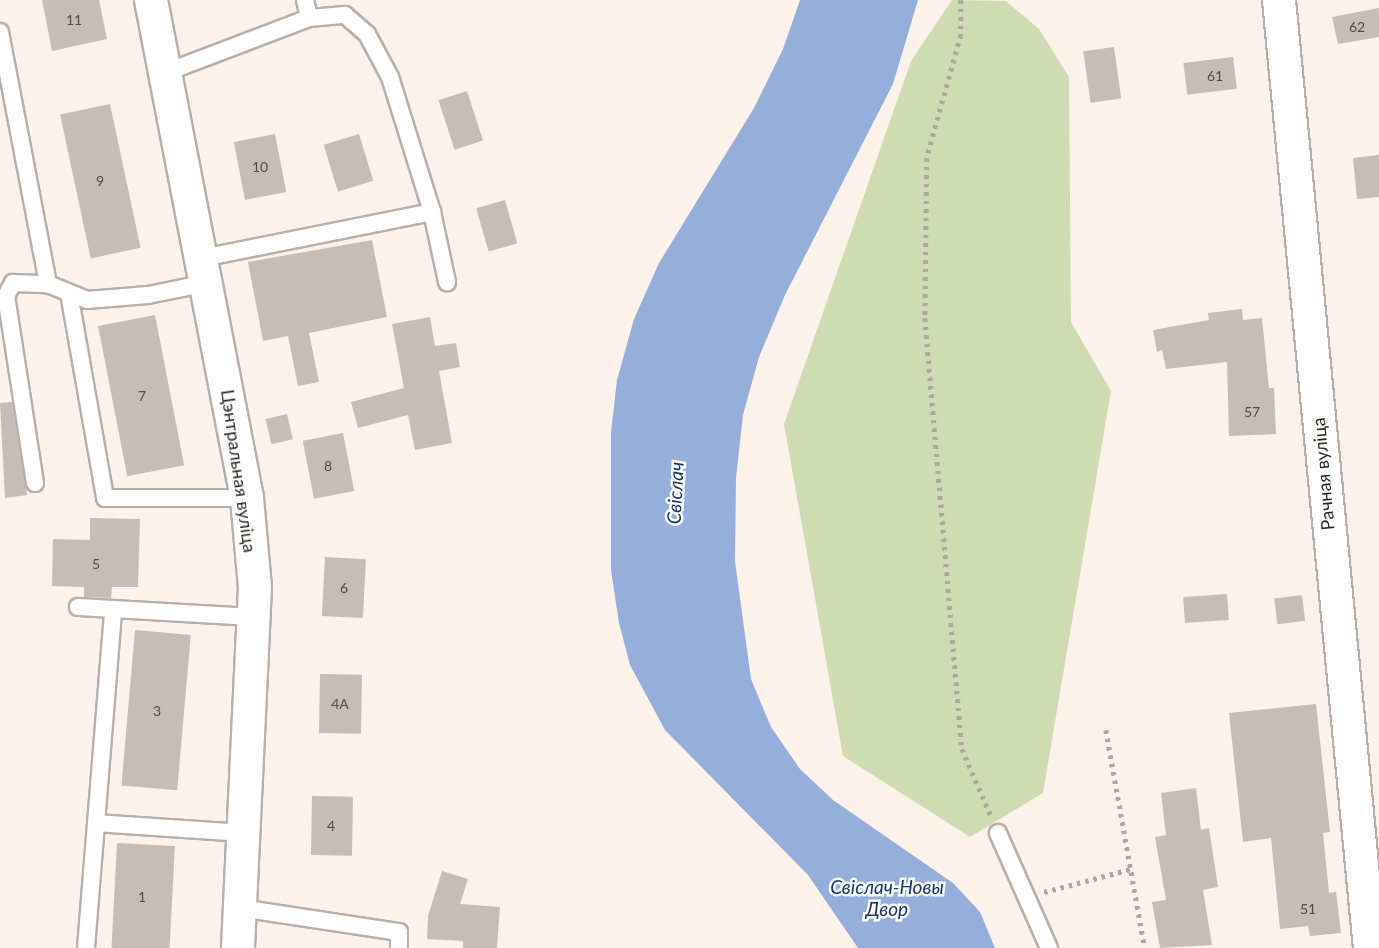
<!DOCTYPE html>
<html>
<head>
<meta charset="utf-8">
<style>
  body { margin:0 }
  #map { position:relative; width:1379px; height:948px; overflow:hidden; background:#fdf2ea; font-family:Lato,sans-serif }
  div>[style] { position:absolute }
  .green>* { inset:0; background:#cfdbb3 }
  .water>* { inset:0; background:#95aedb }
  .building>* { inset:0; background:#c8bdb6; transform-origin:0 0 }
  .path>* { height:4.5px; margin-top:-2.25px; transform-origin:0; background:repeating-linear-gradient(90deg,#aea6a0 0 3.5px,transparent 0 8.5px) }
  .roads { filter:drop-shadow(2px 0 #b9afa8) drop-shadow(-2px 0 #b9afa8) drop-shadow(0 2px #b9afa8) drop-shadow(0 -2px #b9afa8) }
  .lane>* { height:16px; margin:-8px; padding:0 8px; transform-origin:8px; border-radius:8px; background:#fff }
  .street>* { height:32px; margin:-16px; padding:0 16px; transform-origin:16px; border-radius:16px; background:#fff }
  span { translate:-50% -50%; white-space:nowrap; text-align:center; line-height:1.15; -webkit-text-stroke:5px #fff; paint-order:stroke }
  .number-label { font-size:14px; color:#524c48 }
  .number-label span { -webkit-text-stroke-width:0 }
  .street-label { font-size:18px; color:#2b2724 }
  .water-label { font-size:19px; color:#163469; font-style:italic }
</style>
</head>
<body>
<div id="map">
  <div class="green">
    <div style="clip-path:polygon(952px 0,1006px 1px,1039px 29px,1069px 77px,1071px 322px,1111px 391px,1043px 793px,970px 837px,843px 756px,784px 424px,911px 61px)"></div>
  </div>
  <div class="water">
    <div style="clip-path:polygon(800px 0,918px 0,893px 84px,785px 295px,759px 357px,743px 415px,736px 478px,735px 561px,751px 679px,771px 727px,800px 769px,833px 800px,953px 883px,980px 912px,995px 948px,858px 948px,808px 875px,665px 730px,630px 665px,619px 623px,611px 570px,611px 432px,617px 380px,634px 319px,659px 263px,754px 108px,783px 49px)"></div>
  </div>
  <div class="building">
    <div style="clip-path:polygon(42px 0,99px 0,107px 39px,52px 51px)"></div>
    <div style="clip-path:polygon(1379px 8px,1379px 37px,1338px 44px,1332px 17px)"></div>
    <div style="left:1114px;top:47px;width:52px;height:31px;rotate:82deg"></div>
    <div style="left:1233px;top:57px;width:32px;height:50px;rotate:83deg"></div>
    <div style="left:467px;top:91px;width:52px;height:30px;rotate:72deg"></div>
    <div style="left:110px;top:104px;width:147px;height:51px;rotate:78deg"></div>
    <div style="left:275px;top:134px;width:59px;height:42px;rotate:79deg"></div>
    <div style="left:359px;top:134px;width:49px;height:37px;rotate:73deg"></div>
    <div style="clip-path:polygon(1379px 155px,1379px 197px,1357px 199px,1353px 158px)"></div>
    <div style="left:505px;top:200px;width:45px;height:30px;rotate:74deg"></div>
    <div style="clip-path:polygon(372px 240px,387px 317px,309px 333px,319px 382px,298px 386px,288px 336px,263px 341px,248px 262px)"></div>
    <div style="clip-path:polygon(1242px 309px,1243px 320px,1262px 318px,1269px 388px,1274px 388px,1276px 434px,1229px 436px,1227px 362px,1166px 369px,1162px 350px,1157px 352px,1153px 330px,1209px 320px,1208px 313px)"></div>
    <div style="left:155px;top:315px;width:153px;height:58px;rotate:79deg"></div>
    <div style="clip-path:polygon(430px 317px,435px 346px,456px 343px,460px 367px,439px 371px,452px 443px,415px 450px,408px 415px,358px 428px,351px 402px,404px 388px,392px 324px)"></div>
    <div style="clip-path:polygon(12px 402px,27px 495px,5px 498px,0 403px)"></div>
    <div style="left:287px;top:414px;width:26px;height:22px;rotate:77deg"></div>
    <div style="left:343px;top:433px;width:59px;height:41px;rotate:79deg"></div>
    <div style="clip-path:polygon(90px 518px,140px 519px,138px 587px,112px 587px,111px 598px,84px 597px,84px 587px,52px 586px,53px 539px,90px 540px)"></div>
    <div style="left:325px;top:557px;width:41px;height:59px;rotate:3deg"></div>
    <div style="left:1227px;top:594px;width:26px;height:44px;rotate:86deg"></div>
    <div style="left:1302px;top:595px;width:26px;height:28px;rotate:83deg"></div>
    <div style="left:135px;top:630px;width:56px;height:156px;rotate:5deg"></div>
    <div style="left:320px;top:674px;width:42px;height:59px;rotate:1deg"></div>
    <div style="clip-path:polygon(1316px 704px,1330px 832px,1323px 833px,1329px 893px,1336px 892px,1341px 933px,1310px 936px,1308px 926px,1280px 929px,1271px 838px,1243px 842px,1229px 713px)"></div>
    <div style="clip-path:polygon(1196px 788px,1201px 830px,1209px 828px,1218px 887px,1203px 890px,1212px 945px,1160px 948px,1152px 902px,1166px 900px,1155px 837px,1166px 835px,1161px 793px)"></div>
    <div style="left:312px;top:796px;width:41px;height:59px;rotate:1deg"></div>
    <div style="left:117px;top:843px;width:58px;height:105px;rotate:3deg"></div>
    <div style="clip-path:polygon(442px 871px,468px 879px,460px 904px,500px 907px,497px 948px,463px 948px,463px 941px,427px 939px,428px 916px)"></div>
  </div>
  <div class="path">
    <div style="left:961px;top:0;width:35px;rotate:90deg"></div>
    <div style="left:961px;top:35px;width:128px;rotate:105.5deg"></div>
    <div style="left:927px;top:158px;width:160px;rotate:90.7deg"></div>
    <div style="left:925px;top:318px;width:433px;rotate:85.1deg"></div>
    <div style="left:962px;top:749px;width:73px;rotate:66.6deg"></div>
    <div style="left:1106px;top:730px;width:221px;rotate:79.9deg"></div>
    <div style="left:1044px;top:892px;width:90px;rotate:-14.8deg"></div>
  </div>
  <div class="roads">
    <div class="lane">
      <div style="left:305px;top:0;width:18px;rotate:77deg"></div>
      <div style="left:0;top:32px;width:257px;rotate:79.2deg"></div>
      <div style="left:167px;top:72px;width:152px;rotate:-20.8deg"></div>
      <div style="left:309px;top:18px;width:36px;rotate:-5deg"></div>
      <div style="left:345px;top:15px;width:29px;rotate:41deg"></div>
      <div style="left:367px;top:34px;width:49px;rotate:61.9deg"></div>
      <div style="left:390px;top:77px;width:141px;rotate:72.7deg"></div>
      <div style="left:432px;top:212px;width:72px;rotate:77.9deg"></div>
      <div style="left:202px;top:258px;width:235px;rotate:-11.3deg"></div>
      <div style="left:69px;top:293px;width:208px;rotate:80deg"></div>
      <div style="left:105px;top:498px;width:142px"></div>
      <div style="left:35px;top:483px;width:189px;rotate:-98.8deg"></div>
      <div style="left:6px;top:296px;width:15px;rotate:-62deg"></div>
      <div style="left:13px;top:283px;width:35px;rotate:2deg"></div>
      <div style="left:48px;top:284px;width:42px;rotate:22.3deg"></div>
      <div style="left:87px;top:300px;width:61px;rotate:-4.7deg"></div>
      <div style="left:148px;top:295px;width:60px;rotate:-11.5deg"></div>
      <div style="left:78px;top:607px;width:175px;rotate:3.3deg"></div>
      <div style="left:96px;top:823px;width:147px;rotate:3.9deg"></div>
      <div style="left:998px;top:833px;width:126px;rotate:66.1deg"></div>
      <div style="left:240px;top:908px;width:161px;rotate:8.6deg"></div>
      <div style="left:399px;top:932px;width:16px;rotate:90deg"></div>
      <div style="left:86px;top:948px;width:340px;rotate:-85.4deg"></div>
    </div>
    <div class="street">
      <div style="left:151px;top:0;width:507px;rotate:79.09deg"></div>
      <div style="left:247px;top:498px;width:89px;rotate:84.9deg"></div>
      <div style="left:255px;top:587px;width:361px;rotate:92.7deg"></div>
      <div style="left:1279px;top:0;width:952px;rotate:84.52deg"></div>
    </div>
  </div>
  <div class="number-label">
    <span style="left:74px;top:20px">11</span>
    <span style="left:1357px;top:27px">62</span>
    <span style="left:1215px;top:76px">61</span>
    <span style="left:260px;top:167px">10</span>
    <span style="left:100px;top:181px">9</span>
    <span style="left:142px;top:396px">7</span>
    <span style="left:1252px;top:412px">57</span>
    <span style="left:328px;top:466px">8</span>
    <span style="left:96px;top:564px">5</span>
    <span style="left:344px;top:588px">6</span>
    <span style="left:340px;top:704px">4А</span>
    <span style="left:157px;top:711px">3</span>
    <span style="left:331px;top:826px">4</span>
    <span style="left:142px;top:897px">1</span>
    <span style="left:1308px;top:909px">51</span>
  </div>
  <div class="street-label">
    <span style="left:239px;top:471px;rotate:82deg">Цэнтральная вуліца</span>
    <span style="left:1323px;top:474px;rotate:-95deg">Рачная вуліца</span>
  </div>
  <div class="water-label">
    <span style="left:675px;top:493px;rotate:-87deg">Свіслач</span>
    <span style="left:887px;top:898px">Свіслач-Новы<br>Двор</span>
  </div>
</div>
</body>
</html>
